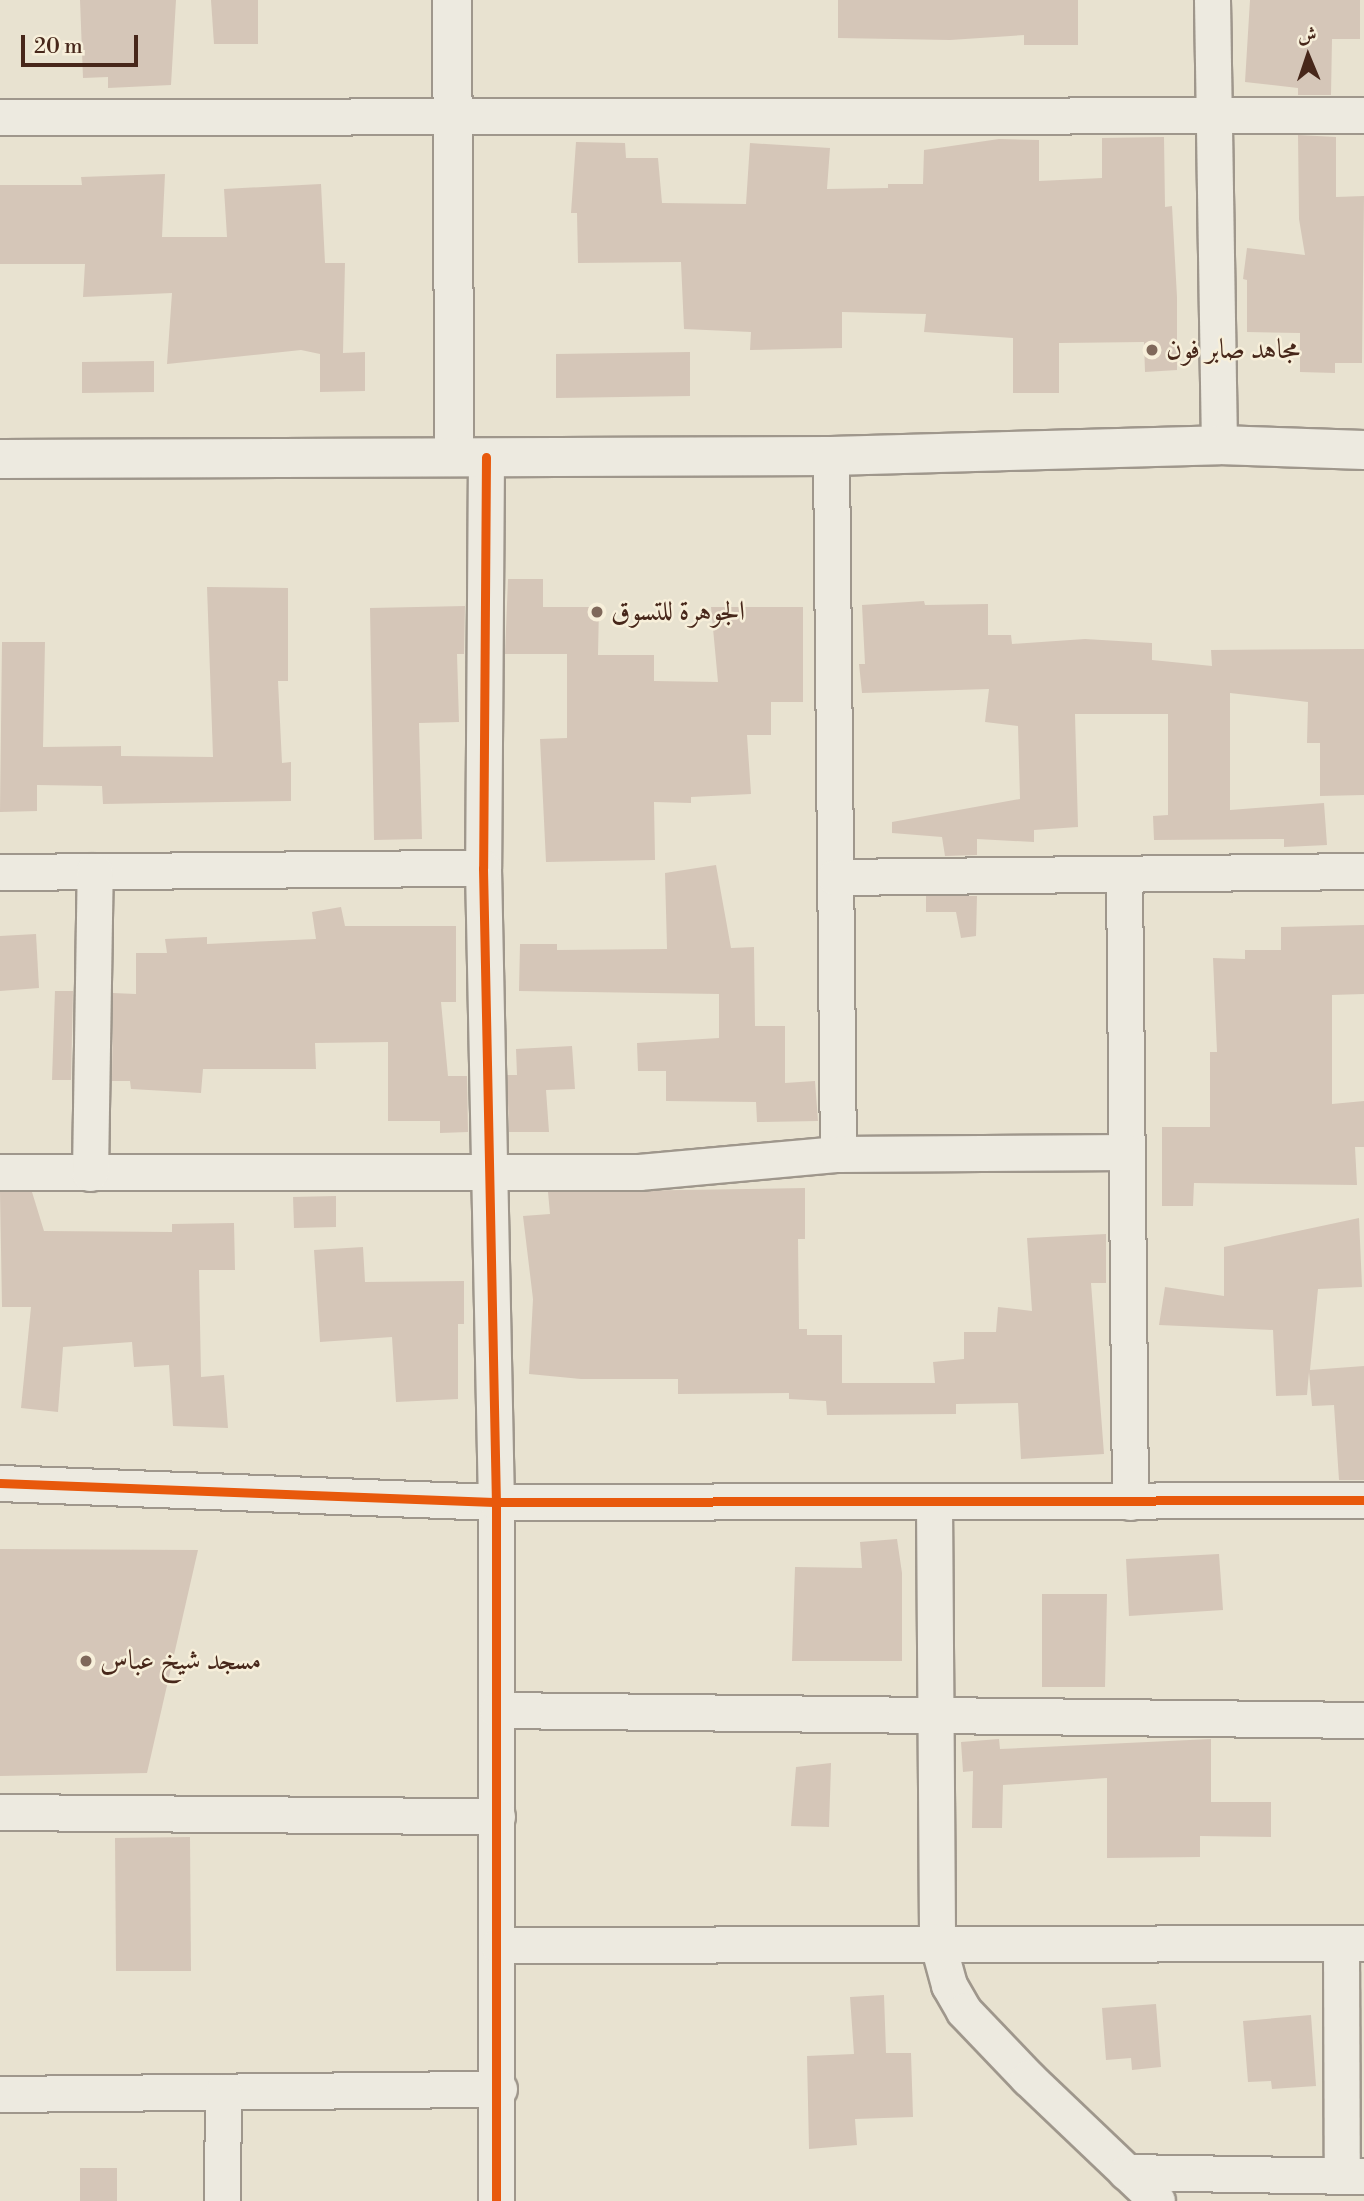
<!DOCTYPE html>
<meta charset="utf-8">
<style>
body{margin:0}
#map{position:relative;width:1364px;height:2201px;overflow:hidden;background:#e8e2d0;font-family:"Libre Bodoni",Amiri,serif}
div>[style]{position:absolute}
[style*='--x']{left:calc(var(--x)*1px);top:calc(var(--y)*1px);width:calc(var(--w)*1px);rotate:calc(var(--a)*1deg)}
.building>*{inset:0;background:#d5c6b8}
.roads{filter:drop-shadow(2px 0 #9f978c) drop-shadow(-2px 0 #9f978c) drop-shadow(0 2px #9f978c) drop-shadow(0 -2px #9f978c)}
.street>*{height:35px;margin:-17.5px;padding:0 17.5px;transform-origin:17.5px;border-radius:17.5px;background:#edeae0}
.secondary>*{height:38px;margin:-19px;padding:0 19px;transform-origin:19px;border-radius:19px;background:#edeae0}
.cycleway>*{height:9px;margin:-4.5px;padding:0 4.5px;transform-origin:4.5px;border-radius:4.5px;background:#e8590c}
.dots>*{width:19px;height:19px;translate:-50% -50%;box-sizing:border-box;border:4px solid #f7efda;border-radius:50%}
span{translate:-50% -50%;white-space:nowrap;text-align:center;line-height:1.15;-webkit-text-stroke:5px #f7efda;paint-order:stroke}
.poi-label{font-size:28px;color:#47271a}
.left{translate:0 -50%;text-align:left}
.north{position:absolute;left:1273px;top:21px;width:70px;height:70px;-webkit-text-stroke:5px #f7efda;paint-order:stroke;rotate:358deg;font-size:19px;font-weight:700;line-height:28px;text-align:center;color:#47271a}
.north::after{content:'';display:block;margin:auto;width:24px;height:32px;background:#47271a;clip-path:polygon(50% 0,100% 100%,50% 72%,0 100%)}
.scale{position:absolute;left:21px;top:35px;width:117px;height:32px;box-sizing:border-box;border:4px solid #47271a;border-top:0;padding-left:9px;font-size:21px;line-height:24px;white-space:nowrap;color:#47271a;-webkit-text-stroke:5px #f7efda;paint-order:stroke}
</style>
<div id="map">
<div class="building">
<i style="clip-path:polygon(80px 0,176px 0,171px 85px,108px 88px,108px 77px,83px 78px)"></i>
<i style="clip-path:polygon(211px 0,258px 0,258px 44px,214px 44px)"></i>
<i style="clip-path:polygon(838px 0,1078px 0,1078px 45px,1024px 45px,1024px 35px,950px 40px,838px 38px)"></i>
<i style="clip-path:polygon(1250px 0,1360px 0,1360px 39px,1332px 39px,1331px 95px,1298px 95px,1298px 88px,1245px 82px)"></i>
<i style="clip-path:polygon(1298px 135px,1336px 137px,1336px 197px,1364px 196px,1362px 363px,1335px 363px,1335px 373px,1300px 372px,1300px 333px,1247px 332px,1247px 280px,1243px 279px,1247px 248px,1305px 255px,1299px 219px)"></i>
<i style="clip-path:polygon(1164px 137px,1165px 207px,1172px 206px,1177px 297px,1177px 370px,1145px 372px,1144px 342px,1059px 343px,1059px 393px,1013px 393px,1013px 338px,924px 332px,926px 314px,842px 312px,842px 348px,750px 350px,751px 332px,684px 329px,681px 262px,578px 263px,577px 213px,571px 213px,576px 142px,625px 143px,626px 158px,658px 158px,662px 203px,746px 204px,750px 143px,830px 148px,827px 189px,888px 188px,888px 184px,923px 184px,924px 150px,999px 139px,1039px 140px,1039px 181px,1102px 178px,1102px 138px)"></i>
<i style="clip-path:polygon(165px 174px,162px 237px,227px 237px,224px 189px,321px 184px,325px 263px,345px 263px,343px 353px,365px 352px,365px 391px,320px 392px,320px 354px,301px 350px,167px 364px,172px 293px,83px 297px,85px 264px,0 264px,0 185px,82px 185px,81px 177px)"></i>
<i style="clip-path:polygon(690px 352px,690px 396px,556px 398px,556px 354px)"></i>
<i style="clip-path:polygon(154px 361px,154px 392px,82px 393px,82px 362px)"></i>
<i style="clip-path:polygon(508px 579px,543px 579px,543px 607px,599px 607px,598px 655px,654px 655px,654px 681px,718px 682px,711px 607px,803px 607px,803px 702px,771px 702px,771px 735px,747px 735px,751px 794px,691px 797px,691px 803px,654px 802px,655px 860px,546px 862px,540px 739px,567px 738px,567px 654px,505px 654px)"></i>
<i style="clip-path:polygon(207px 587px,288px 588px,288px 681px,278px 681px,282px 763px,291px 762px,291px 801px,103px 804px,102px 786px,37px 785px,37px 811px,0 812px,2px 642px,45px 642px,43px 747px,121px 746px,121px 756px,213px 757px)"></i>
<i style="clip-path:polygon(924px 601px,925px 605px,988px 604px,988px 635px,1011px 635px,1012px 644px,1085px 639px,1152px 643px,1152px 660px,1212px 666px,1211px 650px,1364px 649px,1364px 795px,1320px 796px,1320px 743px,1307px 743px,1308px 702px,1230px 693px,1230px 810px,1324px 803px,1327px 845px,1284px 847px,1284px 839px,1154px 840px,1153px 816px,1168px 815px,1168px 714px,1075px 714px,1078px 827px,1034px 830px,1034px 842px,977px 839px,977px 855px,945px 856px,942px 837px,892px 833px,892px 822px,1020px 799px,1018px 726px,985px 722px,989px 689px,862px 693px,859px 664px,865px 664px,862px 605px)"></i>
<i style="clip-path:polygon(465px 606px,464px 654px,457px 654px,459px 722px,419px 723px,422px 839px,374px 840px,370px 608px)"></i>
<i style="clip-path:polygon(716px 865px,731px 948px,754px 947px,755px 1026px,785px 1026px,785px 1083px,815px 1081px,818px 1121px,757px 1122px,756px 1102px,666px 1101px,666px 1071px,638px 1071px,637px 1043px,719px 1038px,719px 994px,519px 991px,520px 944px,557px 944px,557px 950px,667px 949px,665px 873px)"></i>
<i style="clip-path:polygon(926px 896px,977px 896px,976px 936px,961px 938px,956px 912px,926px 912px)"></i>
<i style="clip-path:polygon(341px 907px,345px 926px,456px 926px,456px 1002px,441px 1002px,448px 1076px,467px 1076px,468px 1132px,440px 1133px,440px 1121px,388px 1121px,388px 1042px,315px 1043px,316px 1069px,203px 1069px,201px 1093px,131px 1089px,130px 1081px,112px 1081px,113px 993px,136px 994px,136px 953px,167px 953px,165px 939px,207px 937px,207px 944px,316px 939px,312px 912px)"></i>
<i style="clip-path:polygon(1364px 925px,1364px 994px,1332px 995px,1332px 1104px,1364px 1101px,1364px 1147px,1355px 1147px,1357px 1185px,1194px 1183px,1193px 1206px,1162px 1206px,1162px 1127px,1210px 1127px,1210px 1052px,1217px 1052px,1213px 958px,1245px 959px,1245px 950px,1281px 950px,1281px 927px)"></i>
<i style="clip-path:polygon(36px 934px,39px 988px,0 991px,0 936px)"></i>
<i style="clip-path:polygon(55px 991px,73px 991px,71px 1080px,52px 1080px)"></i>
<i style="clip-path:polygon(572px 1046px,575px 1089px,546px 1090px,549px 1132px,509px 1132px,507px 1075px,517px 1075px,516px 1049px)"></i>
<i style="clip-path:polygon(805px 1188px,805px 1239px,798px 1239px,799px 1329px,807px 1329px,807px 1335px,842px 1335px,842px 1383px,935px 1383px,933px 1362px,964px 1359px,964px 1332px,996px 1332px,998px 1307px,1032px 1311px,1027px 1238px,1106px 1234px,1106px 1283px,1091px 1283px,1104px 1454px,1021px 1459px,1018px 1403px,956px 1404px,956px 1414px,827px 1415px,826px 1401px,789px 1399px,789px 1393px,678px 1394px,678px 1379px,581px 1379px,529px 1374px,533px 1299px,523px 1216px,550px 1214px,548px 1192px)"></i>
<i style="clip-path:polygon(0 1192px,32px 1192px,44px 1231px,172px 1232px,172px 1224px,234px 1223px,235px 1270px,199px 1270px,201px 1377px,224px 1375px,228px 1428px,173px 1426px,169px 1365px,134px 1367px,132px 1342px,63px 1347px,58px 1412px,21px 1408px,31px 1307px,2px 1307px)"></i>
<i style="clip-path:polygon(336px 1196px,336px 1227px,294px 1228px,293px 1197px)"></i>
<i style="clip-path:polygon(1359px 1218px,1362px 1287px,1318px 1289px,1310px 1370px,1364px 1366px,1364px 1480px,1339px 1480px,1334px 1405px,1312px 1406px,1309px 1372px,1307px 1395px,1276px 1396px,1273px 1330px,1159px 1325px,1165px 1287px,1224px 1296px,1224px 1247px)"></i>
<i style="clip-path:polygon(363px 1247px,365px 1282px,464px 1281px,464px 1324px,458px 1324px,458px 1399px,396px 1402px,392px 1337px,320px 1342px,314px 1250px)"></i>
<i style="clip-path:polygon(897px 1539px,902px 1573px,902px 1661px,792px 1661px,795px 1567px,862px 1568px,860px 1542px)"></i>
<i style="clip-path:polygon(0 1549px,198px 1550px,147px 1773px,0 1776px)"></i>
<i style="clip-path:polygon(1219px 1554px,1223px 1610px,1129px 1616px,1126px 1559px)"></i>
<i style="clip-path:polygon(1042px 1594px,1107px 1594px,1105px 1687px,1042px 1687px)"></i>
<i style="clip-path:polygon(999px 1739px,1000px 1749px,1211px 1739px,1211px 1802px,1271px 1802px,1271px 1837px,1200px 1836px,1200px 1857px,1107px 1858px,1107px 1778px,1003px 1785px,1002px 1828px,972px 1828px,973px 1771px,963px 1772px,961px 1742px)"></i>
<i style="clip-path:polygon(831px 1763px,829px 1827px,791px 1826px,796px 1767px)"></i>
<i style="clip-path:polygon(190px 1837px,191px 1971px,116px 1971px,115px 1838px)"></i>
<i style="clip-path:polygon(884px 1995px,886px 2053px,911px 2053px,913px 2117px,855px 2119px,857px 2145px,809px 2149px,807px 2056px,854px 2054px,850px 1997px)"></i>
<i style="clip-path:polygon(1156px 2004px,1161px 2067px,1132px 2070px,1131px 2058px,1106px 2060px,1102px 2008px)"></i>
<i style="clip-path:polygon(1311px 2015px,1316px 2086px,1272px 2089px,1271px 2081px,1248px 2082px,1243px 2021px)"></i>
<i style="clip-path:polygon(80px 2168px,117px 2168px,117px 2201px,80px 2201px)"></i>
</div>
<div class="roads">
<div class="street">
<i style="--x:1212;--y:0;--w:445;--a:89.1"></i>
<i style="--x:0;--y:117;--w:1364;--a:-0.08"></i>
<i style="--x:831;--y:456;--w:698;--a:89.43"></i>
<i style="--x:486;--y:457;--w:411;--a:90.4"></i>
<i style="--x:483;--y:868;--w:634;--a:88.83"></i>
<i style="--x:496;--y:1502;--w:699;--a:90"></i>
<i style="--x:0;--y:872;--w:483;--a:-0.5"></i>
<i style="--x:1124;--y:874;--w:628;--a:89.45"></i>
<i style="--x:835;--y:877;--w:529;--a:-0.65"></i>
<i style="--x:0;--y:1172;--w:639;--a:0"></i>
<i style="--x:639;--y:1172;--w:200;--a:-5.2"></i>
<i style="--x:838;--y:1154;--w:288;--a:-0.4"></i>
<i style="--x:90;--y:1173;--w:302;--a:-89.1"></i>
<i style="--x:0;--y:1483;--w:496;--a:2.2"></i>
<i style="--x:496;--y:1502;--w:868;--a:-0.13"></i>
<i style="--x:934;--y:1502;--w:439;--a:89.6"></i>
<i style="--x:937;--y:1941;--w:46;--a:74.7"></i>
<i style="--x:949;--y:1985;--w:30;--a:60"></i>
<i style="--x:964;--y:2011;--w:93;--a:46.3"></i>
<i style="--x:1028;--y:2078;--w:178;--a:43.6"></i>
<i style="--x:497;--y:1710;--w:867;--a:0.66"></i>
<i style="--x:0;--y:1812;--w:497;--a:0.5"></i>
<i style="--x:1341;--y:1943;--w:233;--a:89.8"></i>
<i style="--x:498;--y:1945;--w:866;--a:-0.13"></i>
<i style="--x:0;--y:2094;--w:499;--a:-0.6"></i>
<i style="--x:1126;--y:2172;--w:238;--a:1"></i>
<i style="--x:222;--y:2201;--w:109;--a:-89.5"></i>
</div>
<div class="secondary">
<i style="--x:452;--y:0;--w:457;--a:89.7"></i>
<i style="--x:0;--y:459;--w:831;--a:-0.21"></i>
<i style="--x:831;--y:456;--w:388;--a:-1.6"></i>
<i style="--x:1219;--y:445;--w:145;--a:2"></i>
</div>
</div>
<div class="cycleway">
<i style="--x:486;--y:457;--w:411;--a:90.4"></i>
<i style="--x:483;--y:868;--w:634;--a:88.83"></i>
<i style="--x:496;--y:1502;--w:699;--a:90"></i>
<i style="--x:0;--y:1483;--w:496;--a:2.2"></i>
<i style="--x:496;--y:1502;--w:868;--a:-0.13"></i>
</div>
<div class="dots">
<i style="left:1152px;top:350px;background:#7f685a"></i>
<i style="left:597px;top:612px;background:#7f685a"></i>
<i style="left:86px;top:1661px;background:#7f685a"></i>
</div>
<div class="poi-label">
<span class="left" style="left:1166px;top:350px">مجاهد صابر فون</span>
<span class="left" style="left:611px;top:612px">الجوهرة للتسوق</span>
<span class="left" style="left:100px;top:1661px">مسجد شيخ عباس</span>
</div>
<div class="north">ش</div>
<div class="scale">20 m</div>
</div>
